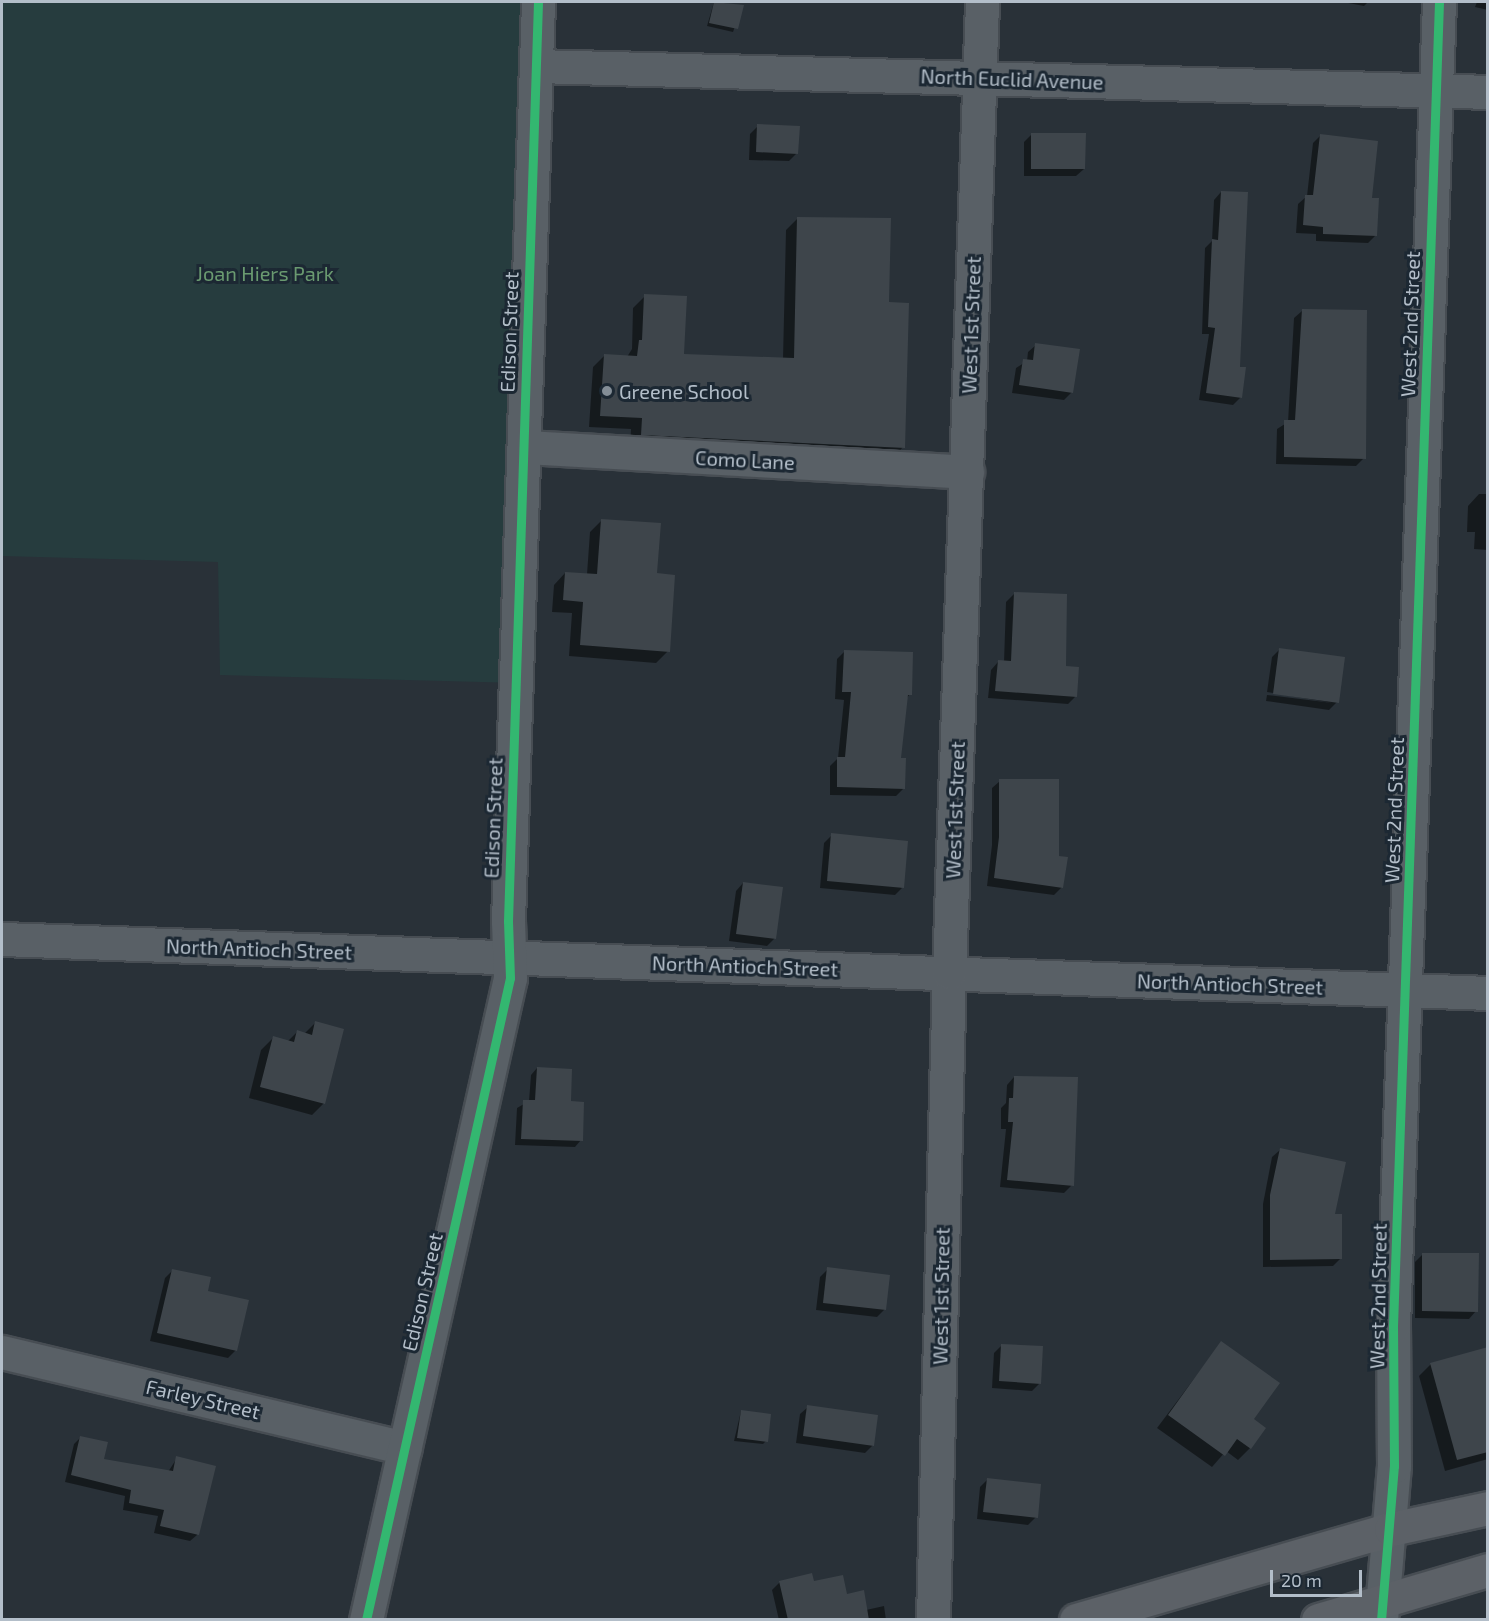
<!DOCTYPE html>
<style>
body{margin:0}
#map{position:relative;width:1489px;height:1621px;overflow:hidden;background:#293138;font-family:"Exo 2",sans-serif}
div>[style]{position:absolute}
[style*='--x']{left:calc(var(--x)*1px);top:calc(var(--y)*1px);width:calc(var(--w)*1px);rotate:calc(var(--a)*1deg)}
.green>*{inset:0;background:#263c3e}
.shadow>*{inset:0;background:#0007}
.building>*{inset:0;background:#3e454b}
.roads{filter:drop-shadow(2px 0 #474d53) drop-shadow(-2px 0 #474d53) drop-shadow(0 2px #474d53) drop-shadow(0 -2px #474d53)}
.minor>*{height:33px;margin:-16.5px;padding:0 16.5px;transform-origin:16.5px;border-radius:16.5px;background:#596066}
.major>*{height:33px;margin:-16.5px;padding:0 16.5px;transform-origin:16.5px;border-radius:16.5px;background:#5c6167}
.cycleway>*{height:9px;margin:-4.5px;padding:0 4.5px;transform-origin:4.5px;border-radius:4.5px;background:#33b770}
.dots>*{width:16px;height:16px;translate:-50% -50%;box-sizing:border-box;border:3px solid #1c2833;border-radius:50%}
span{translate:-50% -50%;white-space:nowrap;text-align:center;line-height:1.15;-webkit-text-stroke:6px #1c2833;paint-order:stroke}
.street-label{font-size:20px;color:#b3bec9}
.park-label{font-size:20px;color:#6a9a70}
.poi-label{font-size:20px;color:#b3bec9}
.left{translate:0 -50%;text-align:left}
.frame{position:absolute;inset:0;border:3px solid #b3bec9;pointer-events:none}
.scale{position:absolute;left:1270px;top:1570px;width:92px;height:27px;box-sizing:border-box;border:3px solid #b3bec9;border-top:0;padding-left:8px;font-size:18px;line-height:21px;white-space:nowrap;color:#b3bec9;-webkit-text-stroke:4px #1c2833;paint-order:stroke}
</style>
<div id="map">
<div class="green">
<i style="clip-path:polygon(2px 2px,538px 2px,516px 683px,220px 675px,218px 562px,2px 556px)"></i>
</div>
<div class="shadow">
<i style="clip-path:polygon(714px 2px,742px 6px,733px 32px,707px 26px)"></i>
<i style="clip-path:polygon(1343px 2px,1368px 2px,1364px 6px)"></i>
<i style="clip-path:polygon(1477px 2px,1488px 2px,1488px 10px,1475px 7px)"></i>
<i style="clip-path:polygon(758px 126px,797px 153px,789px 161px,749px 160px,750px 134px)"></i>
<i style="clip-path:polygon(1032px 134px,1084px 169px,1076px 176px,1024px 176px,1024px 142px)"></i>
<i style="clip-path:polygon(1321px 135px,1370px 199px,1375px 236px,1368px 243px,1316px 241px,1316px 234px,1296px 233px,1298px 204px,1307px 196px,1313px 143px)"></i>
<i style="clip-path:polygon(1221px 192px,1239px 368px,1241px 397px,1233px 405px,1199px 400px,1209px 334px,1202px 334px,1205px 248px,1212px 241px,1214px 200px)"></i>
<i style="clip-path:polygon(798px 218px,887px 303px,903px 447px,892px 459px,630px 446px,631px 429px,589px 427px,593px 367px,605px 355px,627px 357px,632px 349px,633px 308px,645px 296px,683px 356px,783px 359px,786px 230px)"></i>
<i style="clip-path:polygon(1302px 311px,1364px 458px,1356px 466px,1276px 464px,1277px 429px,1288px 422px,1294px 318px)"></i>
<i style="clip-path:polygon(1036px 345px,1072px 392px,1064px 400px,1012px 393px,1016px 368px,1027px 361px,1028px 352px)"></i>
<i style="clip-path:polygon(1479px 494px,1488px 494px,1488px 550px,1474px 549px,1475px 532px,1467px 532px,1468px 506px)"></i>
<i style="clip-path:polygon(602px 520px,656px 575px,668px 651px,656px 663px,569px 656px,572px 613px,552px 612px,554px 585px,565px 573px,587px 574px,590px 532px)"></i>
<i style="clip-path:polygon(1014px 594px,1064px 667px,1075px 697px,1068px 704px,988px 698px,991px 670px,998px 662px,1004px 662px,1006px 602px)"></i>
<i style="clip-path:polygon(1279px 650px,1337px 702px,1329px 710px,1266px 701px,1267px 695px,1333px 703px,1267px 692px,1272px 657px)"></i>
<i style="clip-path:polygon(845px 651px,910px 694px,906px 699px,900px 760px,903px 789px,896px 796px,830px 795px,830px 766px,838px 758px,844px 700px,835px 699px,837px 659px)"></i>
<i style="clip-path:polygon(1000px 781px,1057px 857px,1062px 887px,1054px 895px,987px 886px,992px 845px,992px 788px)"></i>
<i style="clip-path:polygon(832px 835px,902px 888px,895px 895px,820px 888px,824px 843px)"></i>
<i style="clip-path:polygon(743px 883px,775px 938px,767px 946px,729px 941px,736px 891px)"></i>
<i style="clip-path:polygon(315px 1023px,324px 1103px,312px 1115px,249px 1098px,261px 1050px,273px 1038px,287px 1042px,297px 1032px,304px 1034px)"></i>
<i style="clip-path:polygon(537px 1068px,569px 1103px,581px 1140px,575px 1147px,515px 1145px,517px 1108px,529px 1101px,531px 1075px)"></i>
<i style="clip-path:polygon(1014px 1077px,1072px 1185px,1064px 1193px,1000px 1187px,1006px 1129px,1001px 1129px,1001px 1108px,1006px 1103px,1007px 1085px)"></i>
<i style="clip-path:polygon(1280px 1150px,1340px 1259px,1333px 1266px,1263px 1267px,1263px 1204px,1272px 1157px)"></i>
<i style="clip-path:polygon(1423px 1254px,1476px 1311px,1469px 1319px,1415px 1318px,1415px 1262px)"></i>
<i style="clip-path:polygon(828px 1269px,885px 1309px,877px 1317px,816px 1310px,820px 1277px)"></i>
<i style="clip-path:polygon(173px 1270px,206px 1292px,236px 1350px,228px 1358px,150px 1341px,165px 1278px)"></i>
<i style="clip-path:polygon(1221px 1343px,1252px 1420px,1250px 1448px,1238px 1460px,1226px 1451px,1212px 1467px,1157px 1428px)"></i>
<i style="clip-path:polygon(1001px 1346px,1040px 1383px,1032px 1391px,992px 1388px,994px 1353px)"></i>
<i style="clip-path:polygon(1488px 1348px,1488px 1459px,1445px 1471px,1419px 1376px,1431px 1364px)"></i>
<i style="clip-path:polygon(808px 1407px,873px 1445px,865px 1453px,796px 1443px,800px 1414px)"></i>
<i style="clip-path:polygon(741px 1411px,766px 1441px,763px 1444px,734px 1441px)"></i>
<i style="clip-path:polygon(81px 1437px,102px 1460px,168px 1472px,177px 1458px,197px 1535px,190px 1541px,154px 1533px,158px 1516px,123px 1510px,125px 1496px,65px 1482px,74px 1444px)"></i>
<i style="clip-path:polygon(988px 1479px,1036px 1517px,1028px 1525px,977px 1519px,980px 1487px)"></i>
<i style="clip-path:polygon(780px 1582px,813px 1582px,845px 1595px,866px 1610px,884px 1606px,886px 1620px,779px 1620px,772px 1590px)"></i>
</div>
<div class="building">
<i style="clip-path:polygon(714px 2px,744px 5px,738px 29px,709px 23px)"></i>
<i style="clip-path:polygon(757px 124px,800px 126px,798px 154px,756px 152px)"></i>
<i style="clip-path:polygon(1031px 133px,1086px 133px,1085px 169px,1031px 169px)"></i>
<i style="clip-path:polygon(1320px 134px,1378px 141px,1372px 198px,1379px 198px,1377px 236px,1323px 234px,1323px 227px,1303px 225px,1305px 195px,1313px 195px)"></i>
<i style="clip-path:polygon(1221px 191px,1248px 192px,1240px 367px,1246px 367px,1242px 398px,1206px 393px,1215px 328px,1208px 327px,1212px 239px,1218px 240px)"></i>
<i style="clip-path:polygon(797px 217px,891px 218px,889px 302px,909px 303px,905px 448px,641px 435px,642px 418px,600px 416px,604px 354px,637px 356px,639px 340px,642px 340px,644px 294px,687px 296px,684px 354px,794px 358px)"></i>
<i style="clip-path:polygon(1302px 309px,1367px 310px,1366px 459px,1284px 457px,1284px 420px,1295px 420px)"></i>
<i style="clip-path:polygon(1035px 343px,1080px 349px,1073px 393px,1019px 385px,1023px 359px,1033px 360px)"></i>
<i style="clip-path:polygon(601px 519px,661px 523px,657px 573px,675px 575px,670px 652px,580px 645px,583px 602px,563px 600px,565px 572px,597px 574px)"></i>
<i style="clip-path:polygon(1014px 592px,1067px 594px,1066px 666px,1079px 667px,1077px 697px,995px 691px,998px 660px,1011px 661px)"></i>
<i style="clip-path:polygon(1279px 648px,1345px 657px,1339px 703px,1273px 694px)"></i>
<i style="clip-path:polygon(844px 650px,913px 652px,912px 695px,908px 695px,901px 758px,906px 758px,905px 789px,837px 787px,837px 757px,845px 757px,851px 692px,842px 692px)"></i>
<i style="clip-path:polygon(999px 779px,1059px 779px,1059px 856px,1068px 857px,1063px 888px,994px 878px,999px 837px)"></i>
<i style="clip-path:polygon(831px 833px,908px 841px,904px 888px,827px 881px)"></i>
<i style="clip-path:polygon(743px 882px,783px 887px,776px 939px,736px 934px)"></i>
<i style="clip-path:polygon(315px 1021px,344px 1029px,325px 1104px,260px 1087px,273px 1036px,294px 1042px,297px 1030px,312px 1035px)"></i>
<i style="clip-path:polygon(537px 1067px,572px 1069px,571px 1101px,584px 1102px,583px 1141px,521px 1139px,523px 1100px,535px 1100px)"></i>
<i style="clip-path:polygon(1014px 1076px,1078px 1077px,1074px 1186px,1007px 1180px,1013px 1122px,1008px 1122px,1009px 1098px,1013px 1098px)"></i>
<i style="clip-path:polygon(1280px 1148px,1346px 1162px,1335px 1214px,1342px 1214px,1342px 1259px,1270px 1260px,1270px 1195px)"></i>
<i style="clip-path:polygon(1422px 1253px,1479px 1253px,1478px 1312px,1422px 1311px)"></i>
<i style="clip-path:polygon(827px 1267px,890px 1275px,886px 1310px,823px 1303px)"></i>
<i style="clip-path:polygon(172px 1269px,211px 1277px,208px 1291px,249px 1300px,237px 1351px,157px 1333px)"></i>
<i style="clip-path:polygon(1221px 1341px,1280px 1383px,1254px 1419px,1266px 1428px,1251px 1449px,1237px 1439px,1225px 1456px,1168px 1415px)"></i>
<i style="clip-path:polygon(1001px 1344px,1043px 1346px,1041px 1384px,999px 1381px)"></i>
<i style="clip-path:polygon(1488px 1347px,1488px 1452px,1457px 1460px,1430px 1363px)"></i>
<i style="clip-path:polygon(807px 1405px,878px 1415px,874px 1446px,803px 1436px)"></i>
<i style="clip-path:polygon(741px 1410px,771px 1414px,768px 1442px,737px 1438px)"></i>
<i style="clip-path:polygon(80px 1436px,108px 1442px,104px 1459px,173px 1471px,176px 1456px,216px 1466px,199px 1535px,160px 1526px,164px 1510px,129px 1503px,131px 1490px,71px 1475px)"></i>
<i style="clip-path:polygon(987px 1478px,1041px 1484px,1038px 1518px,983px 1512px)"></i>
<i style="clip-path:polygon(812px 1573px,814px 1581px,843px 1575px,847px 1594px,864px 1590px,869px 1620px,788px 1620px,779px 1581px)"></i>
</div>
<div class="roads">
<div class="minor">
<i style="--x:536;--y:66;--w:952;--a:1.56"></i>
<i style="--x:524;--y:447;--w:444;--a:3.2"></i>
<i style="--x:2;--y:939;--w:1487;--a:2.08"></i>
<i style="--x:2;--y:1352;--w:414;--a:13.4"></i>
<i style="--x:366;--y:1620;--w:658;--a:-77.36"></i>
<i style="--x:510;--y:978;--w:57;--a:-92"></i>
<i style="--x:508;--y:921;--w:919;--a:-88.13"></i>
<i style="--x:933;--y:1620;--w:648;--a:-88.59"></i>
<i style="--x:949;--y:972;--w:971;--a:-88.05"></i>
<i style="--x:1381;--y:1620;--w:155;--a:-85.2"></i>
<i style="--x:1394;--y:1466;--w:140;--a:-90.4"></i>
<i style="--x:1393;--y:1326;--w:1325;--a:-88.01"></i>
</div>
<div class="major">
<i style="--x:1076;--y:1620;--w:328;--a:-16.1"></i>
<i style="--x:1391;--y:1529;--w:99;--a:-12.2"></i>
<i style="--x:1318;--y:1620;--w:177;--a:-16.4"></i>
</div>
</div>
<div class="cycleway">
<i style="--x:366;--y:1620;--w:658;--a:-77.36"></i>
<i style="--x:510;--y:978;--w:57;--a:-92"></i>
<i style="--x:508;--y:921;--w:919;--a:-88.13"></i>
<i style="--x:1381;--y:1620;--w:155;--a:-85.2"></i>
<i style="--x:1394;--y:1466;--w:140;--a:-90.4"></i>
<i style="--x:1393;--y:1326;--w:1325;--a:-88.01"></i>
</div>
<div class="dots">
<i style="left:607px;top:391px;background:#838d96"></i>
</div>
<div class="street-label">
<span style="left:1012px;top:79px;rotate:2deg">North Euclid Avenue</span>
<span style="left:1410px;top:324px;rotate:-88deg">West 2nd Street</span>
<span style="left:971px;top:325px;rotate:-88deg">West 1st Street</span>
<span style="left:509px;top:332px;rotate:-88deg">Edison Street</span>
<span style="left:745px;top:460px;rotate:3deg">Como Lane</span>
<span style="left:955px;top:810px;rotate:-88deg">West 1st Street</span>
<span style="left:1394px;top:810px;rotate:-88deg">West 2nd Street</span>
<span style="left:493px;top:818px;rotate:-88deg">Edison Street</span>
<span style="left:259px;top:949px;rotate:2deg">North Antioch Street</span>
<span style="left:745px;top:966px;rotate:2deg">North Antioch Street</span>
<span style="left:1230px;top:984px;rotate:2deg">North Antioch Street</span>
<span style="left:422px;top:1292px;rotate:-77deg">Edison Street</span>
<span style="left:941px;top:1296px;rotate:-89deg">West 1st Street</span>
<span style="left:1378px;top:1296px;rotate:-89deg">West 2nd Street</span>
<span style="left:203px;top:1399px;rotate:13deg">Farley Street</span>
</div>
<div class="park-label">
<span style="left:265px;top:273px">Joan Hiers Park</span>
</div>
<div class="poi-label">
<span class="left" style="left:619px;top:391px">Greene School</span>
</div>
<div class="frame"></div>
<div class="scale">20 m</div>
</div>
